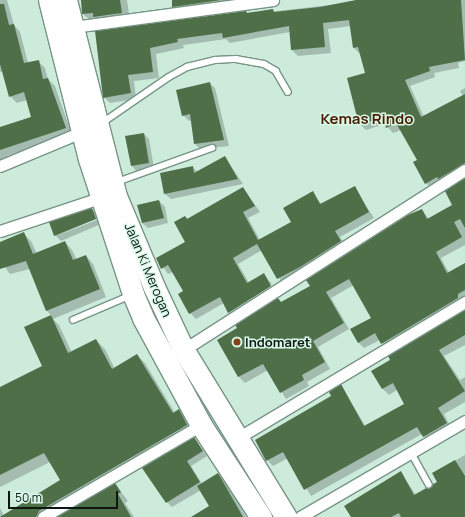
<!DOCTYPE html>
<style>
body{margin:0}
#map{position:relative;width:465px;height:517px;overflow:hidden;background:#ccebdb;font-family:Manrope,sans-serif}
div>[style]{position:absolute}
[style*='--x']{left:calc(var(--x)*1px);top:calc(var(--y)*1px);width:calc(var(--w)*1px);rotate:calc(var(--a)*1deg)}
.shadow>*{inset:0;background:#0003}
.building>*{inset:0;background:#4e6f48}
.roads{filter:drop-shadow(1px 0 #779485) drop-shadow(-1px 0 #779485) drop-shadow(0 1px #779485) drop-shadow(0 -1px #779485)}
.lane>*{height:5.5px;margin:-2.75px;padding:0 2.75px;transform-origin:2.75px;border-radius:2.75px;background:#fff}
.street>*{height:11px;margin:-5.5px;padding:0 5.5px;transform-origin:5.5px;border-radius:5.5px;background:#fff}
.highway>*{height:21px;margin:-10.5px;padding:0 10.5px;transform-origin:10.5px;border-radius:10.5px;background:#fff}
.dots>*{width:11px;height:11px;translate:-50% -50%;box-sizing:border-box;border:2px solid #d9f8e8;border-radius:50%}
span{translate:-50% -50%;white-space:nowrap;text-align:center;line-height:1.15;-webkit-text-stroke:3px #d9f8e8;paint-order:stroke}
.street-label{font-size:13px;color:#0c1711}
.poi-label{font-size:13px;color:#0c1711;font-weight:700}
.left{translate:0 -50%;text-align:left}
.quarter-label{font-size:15px;color:#4a1d00;font-weight:700}
.scale{position:absolute;left:8px;top:491px;width:110px;height:18px;box-sizing:border-box;border:2px solid #0c1711;border-top:0;padding-left:5px;font-size:12px;line-height:14px;white-space:nowrap;color:#0c1711;-webkit-text-stroke:3px #d9f8e8;paint-order:stroke}
</style>
<div id="map">
<div class="shadow">
<i style="clip-path:polygon(0 0,7px 0,14px 25px,20px 32px,28px 63px,38px 61px,45px 68px,48px 79px,55px 86px,72px 135px,7px 156px,9px 161px,0 165px,0 134px,32px 117px,27px 100px,17px 103px,10px 96px,4px 71px,0 72px)"></i>
<i style="clip-path:polygon(82px 0,127px 0,130px 21px,92px 22px,83px 14px)"></i>
<i style="clip-path:polygon(173px 0,234px 0,179px 12px,173px 6px)"></i>
<i style="clip-path:polygon(373px 0,465px 0,465px 61px,458px 63px,459px 68px,434px 73px,435px 77px,410px 86px,424px 117px,463px 96px,460px 91px,465px 88px,465px 171px,432px 189px,426px 183px,418px 160px,401px 130px,393px 133px,385px 124px,366px 130px,360px 124px,366px 74px,360px 54px,354px 48px,351px 26px,328px 29px,331px 53px,298px 56px,292px 50px,290px 32px,230px 43px,226px 39px,183px 45px,184px 48px,156px 54px,159px 78px,134px 81px,136px 99px,110px 103px,104px 97px,96px 32px)"></i>
<i style="clip-path:polygon(209px 83px,215px 88px,229px 146px,200px 149px,195px 144px,192px 120px,189px 121px,183px 115px)"></i>
<i style="clip-path:polygon(144px 134px,149px 139px,154px 168px,137px 172px,132px 166px,126px 137px)"></i>
<i style="clip-path:polygon(225px 157px,243px 184px,171px 199px,165px 194px,192px 167px,198px 172px)"></i>
<i style="clip-path:polygon(465px 179px,465px 245px,441px 258px,449px 273px,465px 264px,465px 303px,388px 350px,380px 340px,364px 348px,358px 342px,373px 318px,354px 285px,331px 298px,349px 329px,318px 347px,330px 369px,307px 382px,309px 386px,286px 399px,268px 370px,245px 383px,239px 377px,218px 340px,311px 286px,422px 210px,429px 219px,454px 206px)"></i>
<i style="clip-path:polygon(354px 187px,374px 218px,340px 237px,346px 247px,283px 284px,262px 250px,238px 264px,249px 283px,264px 275px,272px 284px,229px 313px,224px 303px,196px 319px,190px 313px,184px 292px,173px 272px,168px 274px,157px 259px,186px 242px,185px 217px,188px 219px,243px 188px,260px 212px,248px 218px,260px 240px,292px 223px,313px 193px,322px 205px)"></i>
<i style="clip-path:polygon(159px 201px,165px 207px,168px 223px,148px 228px,142px 223px)"></i>
<i style="clip-path:polygon(92px 209px,98px 217px,56px 236px,99px 219px,101px 224px,61px 241px,55px 235px,50px 223px)"></i>
<i style="clip-path:polygon(24px 234px,31px 241px,37px 254px,65px 242px,72px 250px,77px 260px,86px 256px,93px 264px,106px 297px,53px 319px,59px 325px,72px 353px,96px 340px,105px 349px,115px 369px,137px 355px,145px 363px,175px 413px,179px 411px,187px 419px,195px 433px,51px 517px,0 517px,0 508px,4px 516px,61px 480px,50px 462px,0 487px,0 388px,43px 367px,25px 328px,52px 316px,47px 311px,30px 269px,10px 274px,0 260px,0 243px)"></i>
<i style="clip-path:polygon(273px 286px,276px 292px,235px 318px,230px 313px)"></i>
<i style="clip-path:polygon(465px 311px,465px 345px,444px 356px,460px 380px,465px 377px,465px 402px,444px 414px,452px 430px,430px 443px,422px 434px,311px 496px,288px 458px,273px 466px,267px 460px,341px 386px,366px 427px,406px 404px,397px 390px,389px 395px,383px 389px,373px 371px)"></i>
<i style="clip-path:polygon(194px 438px,207px 456px,191px 466px,202px 484px,218px 474px,226px 482px,246px 517px,193px 517px,211px 506px,201px 490px,172px 507px,167px 502px)"></i>
<i style="clip-path:polygon(465px 455px,465px 517px,352px 517px,400px 472px,416px 495px,438px 482px,433px 473px)"></i>
<i style="clip-path:polygon(115px 484px,128px 501px,125px 503px,134px 517px,59px 517px)"></i>
</div>
<div class="building">
<i style="clip-path:polygon(81px 0,120px 0,122px 13px,93px 17px,93px 13px,82px 14px)"></i>
<i style="clip-path:polygon(172px 0,221px 0,172px 7px)"></i>
<i style="clip-path:polygon(356px 0,461px 0,465px 60px,429px 67px,430px 71px,405px 80px,421px 117px,465px 94px,465px 163px,438px 179px,437px 177px,425px 184px,413px 162px,417px 160px,396px 123px,386px 128px,382px 117px,359px 125px,347px 78px,365px 73px,358px 47px,353px 48px,349px 20px,323px 23px,325px 47px,291px 50px,289px 26px,223px 38px,222px 33px,177px 39px,178px 42px,150px 48px,153px 72px,128px 75px,131px 93px,103px 98px,95px 31px,246px 11px,247px 13px,273px 9px,274px 12px,320px 7px)"></i>
<i style="clip-path:polygon(0 4px,4px 4px,9px 25px,14px 24px,24px 63px,39px 60px,43px 79px,48px 78px,66px 128px,0 150px,0 127px,31px 117px,24px 92px,9px 97px,0 64px)"></i>
<i style="clip-path:polygon(210px 82px,224px 140px,194px 144px,190px 114px,182px 116px,176px 90px)"></i>
<i style="clip-path:polygon(144px 133px,149px 163px,131px 166px,125px 136px)"></i>
<i style="clip-path:polygon(225px 156px,238px 179px,164px 194px,160px 173px,193px 166px,194px 173px)"></i>
<i style="clip-path:polygon(465px 178px,465px 228px,460px 219px,454px 222px,462px 237px,436px 252px,447px 273px,465px 263px,465px 290px,458px 294px,458px 298px,381px 344px,375px 333px,358px 343px,350px 329px,371px 318px,349px 279px,326px 292px,344px 323px,313px 341px,325px 362px,302px 375px,304px 380px,280px 393px,263px 364px,238px 377px,217px 340px,237px 328px,235px 325px,278px 298px,281px 302px,310px 286px,306px 280px,408px 215px,422px 209px,427px 219px,452px 205px,445px 191px)"></i>
<i style="clip-path:polygon(355px 186px,369px 212px,335px 231px,341px 241px,300px 267px,277px 279px,257px 244px,233px 258px,247px 283px,264px 273px,271px 286px,228px 313px,220px 297px,189px 314px,178px 294px,183px 291px,168px 265px,161px 269px,156px 258px,185px 242px,174px 222px,185px 216px,187px 219px,243px 187px,255px 206px,243px 212px,258px 240px,291px 222px,283px 208px,313px 191px,320px 204px)"></i>
<i style="clip-path:polygon(159px 200px,164px 218px,142px 223px,137px 205px)"></i>
<i style="clip-path:polygon(92px 208px,96px 219px,54px 236px,49px 222px)"></i>
<i style="clip-path:polygon(24px 232px,33px 254px,65px 241px,73px 260px,86px 255px,100px 289px,46px 311px,26px 261px,0 269px,0 242px)"></i>
<i style="clip-path:polygon(465px 310px,465px 335px,439px 350px,465px 391px,438px 408px,447px 423px,423px 437px,417px 427px,304px 490px,283px 452px,266px 461px,255px 440px,331px 396px,329px 392px,341px 384px,364px 426px,404px 404px,393px 383px,382px 389px,371px 371px,390px 360px,388px 356px)"></i>
<i style="clip-path:polygon(51px 315px,68px 353px,96px 339px,112px 369px,137px 354px,173px 413px,179px 409px,187px 425px,39px 511px,36px 517px,0 517px,60px 480px,44px 453px,0 475px,0 387px,42px 366px,24px 327px)"></i>
<i style="clip-path:polygon(194px 437px,203px 451px,187px 461px,200px 482px,166px 503px,142px 468px)"></i>
<i style="clip-path:polygon(455px 460px,465px 476px,465px 517px,401px 517px,399px 513px,391px 517px,351px 517px,344px 506px,401px 471px,414px 495px,437px 482px,432px 473px)"></i>
<i style="clip-path:polygon(218px 473px,243px 517px,191px 517px,209px 506px,197px 486px)"></i>
<i style="clip-path:polygon(115px 483px,121px 492px,118px 494px,131px 517px,57px 517px)"></i>
</div>
<div class="roads">
<div class="lane">
<i style="--x:102;--y:123;--w:81;--a:-34.5"></i>
<i style="--x:169;--y:77;--w:21;--a:-29"></i>
<i style="--x:187;--y:67;--w:29;--a:-14"></i>
<i style="--x:215;--y:60;--w:21;--a:-3"></i>
<i style="--x:236;--y:59;--w:28;--a:10"></i>
<i style="--x:264;--y:64;--w:14;--a:30"></i>
<i style="--x:276;--y:71;--w:24;--a:60"></i>
<i style="--x:117;--y:182;--w:101;--a:-19.7"></i>
<i style="--x:73;--y:320;--w:61;--a:-23.2"></i>
<i style="--x:411;--y:452;--w:37;--a:61"></i>
</div>
<div class="street">
<i style="--x:73;--y:27;--w:202;--a:-7.7"></i>
<i style="--x:0;--y:166;--w:93;--a:-22.7"></i>
<i style="--x:0;--y:231;--w:108;--a:-18.4"></i>
<i style="--x:180;--y:352;--w:338;--a:-32.6"></i>
<i style="--x:236;--y:439;--w:267;--a:-30.9"></i>
<i style="--x:43;--y:517;--w:183;--a:-30.2"></i>
<i style="--x:300;--y:517;--w:191;--a:-30.2"></i>
</div>
<div class="highway">
<i style="--x:49;--y:0;--w:164;--a:75.9"></i>
<i style="--x:89;--y:159;--w:142;--a:71.9"></i>
<i style="--x:133;--y:294;--w:26;--a:67"></i>
<i style="--x:143;--y:318;--w:122;--a:61.5"></i>
<i style="--x:201;--y:425;--w:110;--a:56.9"></i>
<i style="--x:66;--y:0;--w:202;--a:75.7"></i>
<i style="--x:116;--y:196;--w:99;--a:67.3"></i>
<i style="--x:154;--y:287;--w:68;--a:64.9"></i>
<i style="--x:183;--y:349;--w:197;--a:58.5"></i>
</div>
</div>
<div class="dots">
<i style="left:237px;top:342px;background:#844113"></i>
</div>
<div class="street-label">
<span style="left:148px;top:270px;rotate:67deg">Jalan Ki Merogan</span>
</div>
<div class="poi-label">
<span class="left" style="left:245px;top:342px">Indomaret</span>
</div>
<div class="quarter-label">
<span style="left:367px;top:119px">Kemas Rindo</span>
</div>
<div class="scale">50 m</div>
</div>
